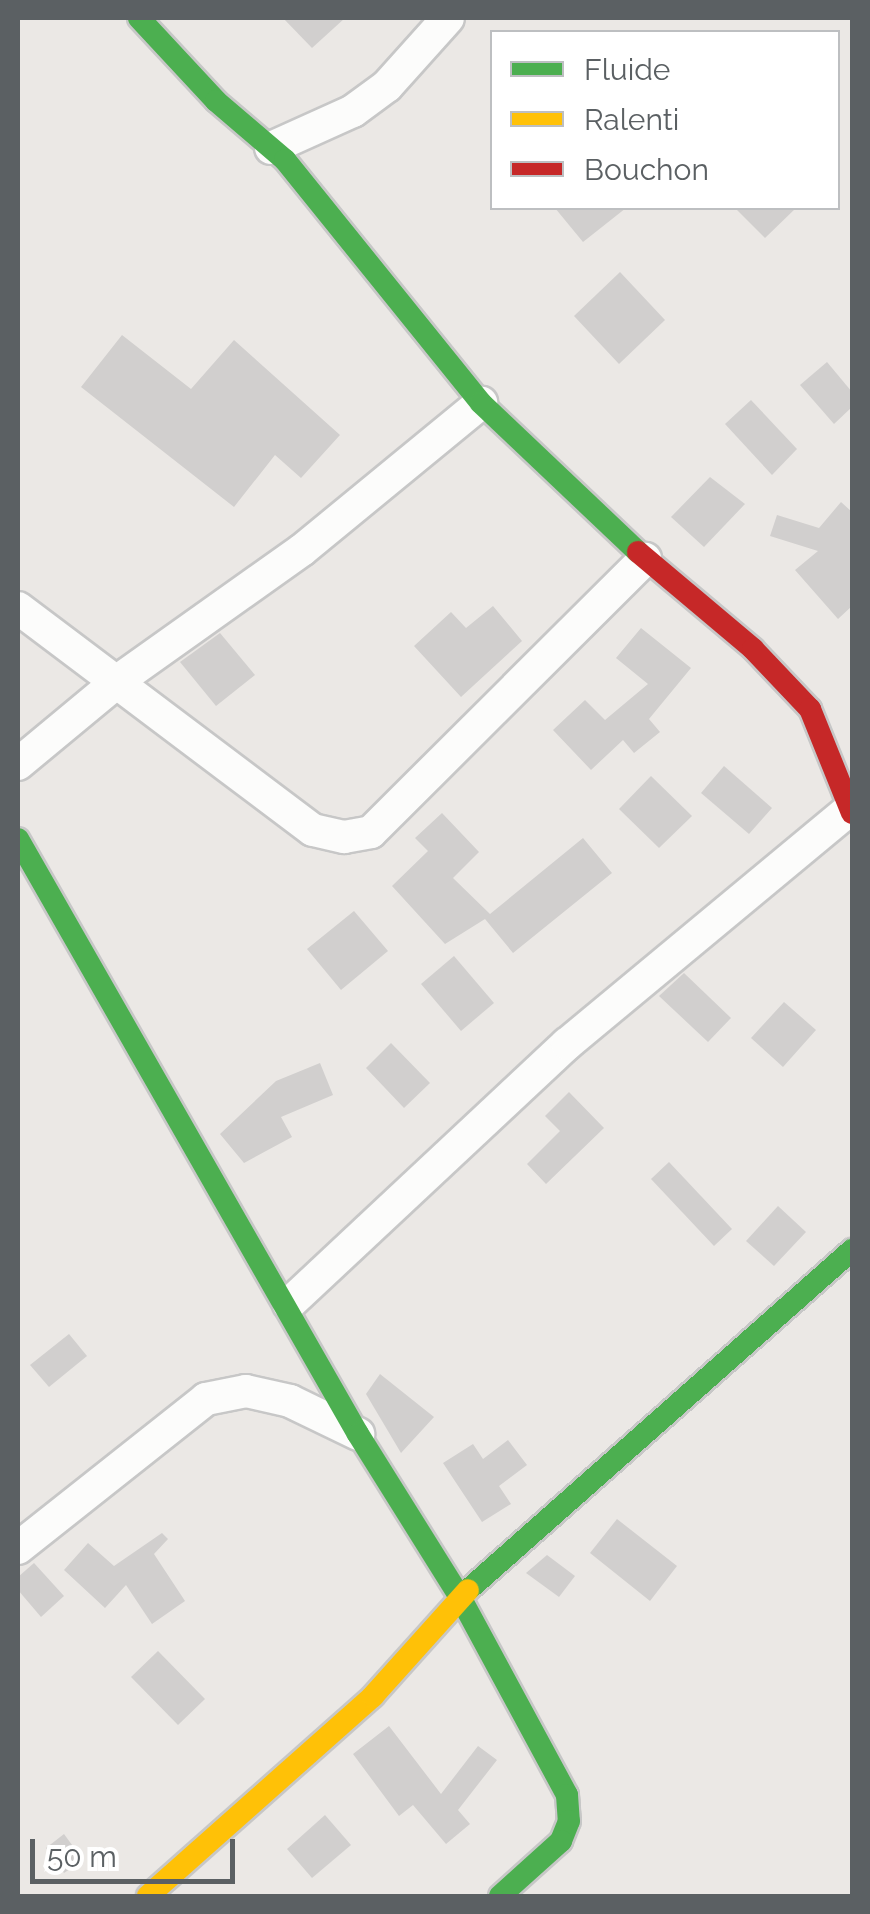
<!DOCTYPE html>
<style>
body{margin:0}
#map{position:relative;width:870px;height:1914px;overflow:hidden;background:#ebe8e5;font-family:Raleway,sans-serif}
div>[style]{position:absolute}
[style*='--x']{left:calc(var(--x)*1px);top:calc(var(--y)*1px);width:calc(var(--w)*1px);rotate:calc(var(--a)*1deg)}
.building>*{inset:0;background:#d1cfce}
.roads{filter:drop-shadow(2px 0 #c7c7c7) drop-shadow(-2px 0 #c7c7c7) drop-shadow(0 2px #c7c7c7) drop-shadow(0 -2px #c7c7c7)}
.street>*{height:32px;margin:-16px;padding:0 16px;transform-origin:16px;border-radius:16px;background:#fcfcfb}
.fast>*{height:22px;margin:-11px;padding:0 11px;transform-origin:11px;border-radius:11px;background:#4caf50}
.slow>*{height:22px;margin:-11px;padding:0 11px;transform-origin:11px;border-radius:11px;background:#ffc107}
.jam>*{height:22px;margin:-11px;padding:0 11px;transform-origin:11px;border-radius:11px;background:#c62828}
span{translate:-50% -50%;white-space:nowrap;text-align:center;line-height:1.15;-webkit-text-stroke:9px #fff;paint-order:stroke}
.frame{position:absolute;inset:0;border:20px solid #5b6063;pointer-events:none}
.legend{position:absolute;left:490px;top:30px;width:350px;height:180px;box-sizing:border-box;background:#fff;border:2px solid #bdbfc1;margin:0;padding:12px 18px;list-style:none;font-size:30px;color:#5b6063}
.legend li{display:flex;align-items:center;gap:20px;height:50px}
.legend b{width:50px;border:2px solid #bdbfc1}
.scale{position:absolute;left:30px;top:1839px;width:205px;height:45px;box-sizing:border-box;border:5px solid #5b6063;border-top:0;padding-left:12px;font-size:30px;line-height:35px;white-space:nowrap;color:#5b6063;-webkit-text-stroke:8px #fff;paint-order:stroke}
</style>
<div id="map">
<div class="building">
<i style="clip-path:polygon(283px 18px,345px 18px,312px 48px)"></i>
<i style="clip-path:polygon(555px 208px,626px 208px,583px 242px)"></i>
<i style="clip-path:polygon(735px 208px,796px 208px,765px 238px)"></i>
<i style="clip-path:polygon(620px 272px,665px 320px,619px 364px,574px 316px)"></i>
<i style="clip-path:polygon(122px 335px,191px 389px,234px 340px,340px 435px,301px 478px,275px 455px,234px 507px,81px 387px)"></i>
<i style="clip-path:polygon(827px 362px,852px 392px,852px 407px,834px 424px,800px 385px)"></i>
<i style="clip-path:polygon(751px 400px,797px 449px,772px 475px,725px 424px)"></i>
<i style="clip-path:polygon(710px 477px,745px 504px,704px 547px,671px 517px)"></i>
<i style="clip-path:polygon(841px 502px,852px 512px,852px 606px,838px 619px,795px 570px,818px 551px,770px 536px,777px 515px,819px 528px)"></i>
<i style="clip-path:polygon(493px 606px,522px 641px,461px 697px,414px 646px,451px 612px,466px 628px)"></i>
<i style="clip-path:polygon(641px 628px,691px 668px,649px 719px,660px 732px,634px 753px,623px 740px,591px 770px,553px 730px,585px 700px,605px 720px,648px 684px,616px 658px)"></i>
<i style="clip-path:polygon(220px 633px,255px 675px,216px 706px,180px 662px)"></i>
<i style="clip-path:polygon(724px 766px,772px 808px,749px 834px,701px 793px)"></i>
<i style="clip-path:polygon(651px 776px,692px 816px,659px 848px,619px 809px)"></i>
<i style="clip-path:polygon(442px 813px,479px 852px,453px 878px,490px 914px,583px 838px,612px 873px,513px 953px,485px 919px,445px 944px,392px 886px,428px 851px,415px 838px)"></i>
<i style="clip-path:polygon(354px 911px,388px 951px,341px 990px,307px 949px)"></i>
<i style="clip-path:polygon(454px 956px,494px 1003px,461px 1031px,421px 984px)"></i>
<i style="clip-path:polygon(684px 973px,731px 1018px,708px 1042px,659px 996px)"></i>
<i style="clip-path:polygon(784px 1002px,816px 1030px,783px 1067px,751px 1038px)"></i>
<i style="clip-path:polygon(391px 1043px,430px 1083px,404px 1108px,366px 1068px)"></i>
<i style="clip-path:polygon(320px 1063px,333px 1095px,281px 1117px,292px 1137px,244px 1163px,220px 1134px,276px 1081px)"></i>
<i style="clip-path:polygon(569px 1092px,604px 1128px,546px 1184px,527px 1164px,560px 1131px,545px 1116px)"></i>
<i style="clip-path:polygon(669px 1162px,732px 1229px,714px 1246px,651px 1179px)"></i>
<i style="clip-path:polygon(778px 1206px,806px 1232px,774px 1266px,746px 1241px)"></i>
<i style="clip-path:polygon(69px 1334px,87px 1356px,49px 1387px,30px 1365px)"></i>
<i style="clip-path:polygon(380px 1374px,434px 1417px,401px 1453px,366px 1394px)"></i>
<i style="clip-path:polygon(508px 1440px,527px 1465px,499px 1486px,511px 1504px,482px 1522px,443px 1463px,473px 1444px,483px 1459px)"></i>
<i style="clip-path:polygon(617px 1519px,677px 1566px,650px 1601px,590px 1553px)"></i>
<i style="clip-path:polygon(162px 1533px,168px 1539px,154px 1554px,185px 1601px,152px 1624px,126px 1585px,105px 1608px,64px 1570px,88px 1543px,114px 1566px)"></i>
<i style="clip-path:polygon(547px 1555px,575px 1576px,559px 1597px,526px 1573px)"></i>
<i style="clip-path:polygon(34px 1563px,64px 1596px,41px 1617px,18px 1590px,18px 1577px)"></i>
<i style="clip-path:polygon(158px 1651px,205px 1699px,178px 1725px,131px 1677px)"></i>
<i style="clip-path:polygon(389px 1726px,441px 1794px,478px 1746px,497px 1760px,458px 1810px,470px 1824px,446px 1844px,413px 1805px,399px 1816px,353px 1754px)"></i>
<i style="clip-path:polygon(325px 1815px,351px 1845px,312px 1878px,287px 1849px)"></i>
<i style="clip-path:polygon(64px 1834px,83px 1860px,64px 1873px,46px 1848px)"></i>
</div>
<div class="roads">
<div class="street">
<i style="--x:271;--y:148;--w:90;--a:-24.3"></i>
<i style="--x:353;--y:111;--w:42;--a:-36.3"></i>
<i style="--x:387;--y:86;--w:91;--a:-48.1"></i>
<i style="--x:18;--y:608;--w:369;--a:37"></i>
<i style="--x:313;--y:830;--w:32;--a:13"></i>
<i style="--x:344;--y:837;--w:27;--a:-10"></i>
<i style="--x:371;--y:832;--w:387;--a:-44.9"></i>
<i style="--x:18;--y:764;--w:131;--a:-39.7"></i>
<i style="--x:119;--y:680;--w:224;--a:-35.4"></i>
<i style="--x:302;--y:550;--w:232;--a:-39.4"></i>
<i style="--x:289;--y:1304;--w:381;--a:-43.1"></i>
<i style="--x:567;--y:1044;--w:366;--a:-39.7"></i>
<i style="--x:18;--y:1548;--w:240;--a:-38.4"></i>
<i style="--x:206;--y:1399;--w:41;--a:-11.3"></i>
<i style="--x:246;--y:1391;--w:45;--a:12.8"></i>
<i style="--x:290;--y:1401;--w:76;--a:25.9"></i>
</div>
<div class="fast">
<i style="--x:139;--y:18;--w:113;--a:47.1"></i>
<i style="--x:216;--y:101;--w:91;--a:40.5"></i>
<i style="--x:285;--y:160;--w:312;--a:51.1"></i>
<i style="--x:481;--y:403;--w:216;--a:43.5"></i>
<i style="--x:18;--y:839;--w:685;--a:60.26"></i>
<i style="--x:358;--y:1434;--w:192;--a:58"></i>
<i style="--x:460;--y:1597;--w:225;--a:61.6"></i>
<i style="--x:567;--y:1795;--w:26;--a:86"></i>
<i style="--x:569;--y:1821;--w:22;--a:112"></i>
<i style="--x:561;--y:1841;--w:82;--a:138"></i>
<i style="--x:468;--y:1590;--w:513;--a:-41.52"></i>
</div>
<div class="slow">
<i style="--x:148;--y:1896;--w:301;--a:-41.6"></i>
<i style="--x:373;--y:1696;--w:142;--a:-48.1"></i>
</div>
<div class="jam">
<i style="--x:638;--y:552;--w:150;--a:40.1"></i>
<i style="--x:753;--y:649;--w:83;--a:46.5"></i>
<i style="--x:810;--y:709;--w:112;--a:68"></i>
</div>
</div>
<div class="frame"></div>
<ul class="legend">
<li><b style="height:12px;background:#4caf50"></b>Fluide</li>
<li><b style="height:12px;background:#ffc107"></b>Ralenti</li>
<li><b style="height:12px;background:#c62828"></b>Bouchon</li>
</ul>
<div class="scale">50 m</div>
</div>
